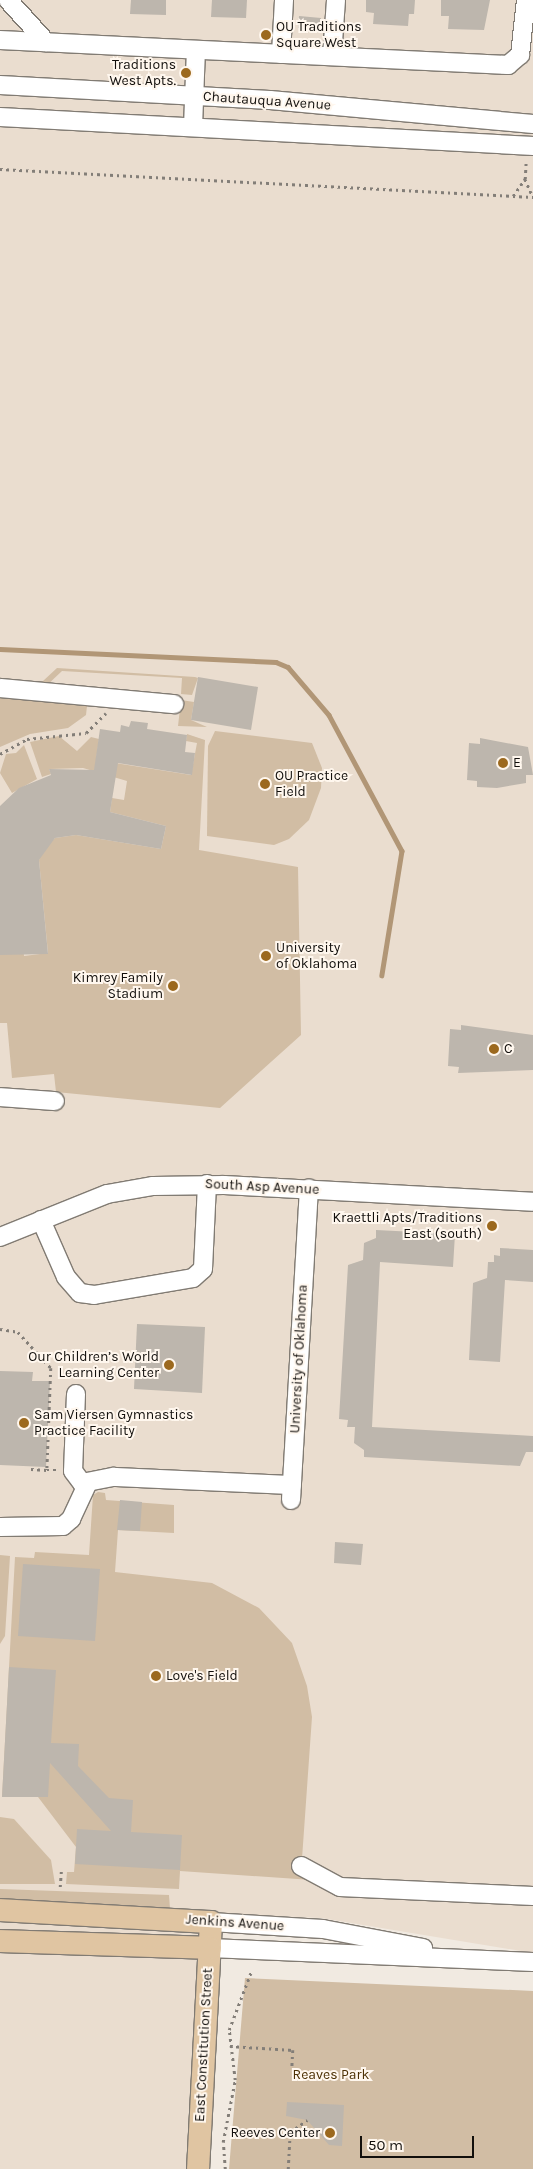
<!DOCTYPE html>
<meta charset="utf-8">
<style>
body{margin:0}
#map{position:relative;width:533px;height:2169px;overflow:hidden;background:#f1eae1;font-family:Karla,sans-serif}
div>[style]{position:absolute}
[style*='--x']{left:calc(var(--x)*1px);top:calc(var(--y)*1px);width:calc(var(--w)*1px);rotate:calc(var(--a)*1deg)}
.built>*{inset:0;background:#eaddcf}
.green>*{inset:0;background:#d1bda4}
.stream>*{height:4.5px;margin:-2.25px;padding:0 2.25px;transform-origin:2.25px;border-radius:2.25px;background:#b19676}
.building>*{inset:0;background:#bdb6ad}
.path>*{height:2.5px;margin-top:-1.25px;transform-origin:0;background:repeating-linear-gradient(90deg,#837e78 0 2.5px,transparent 0 6.5px)}
.roads{filter:drop-shadow(1px 0 #817b73) drop-shadow(-1px 0 #817b73) drop-shadow(0 1px #817b73) drop-shadow(0 -1px #817b73)}
.minor>*{height:18px;margin:-9px;padding:0 9px;transform-origin:9px;border-radius:9px;background:#fff}
.major>*{height:22px;margin:-11px;padding:0 11px;transform-origin:11px;border-radius:11px;background:#e0c5a2}
.dots>*{width:14px;height:14px;translate:-50% -50%;box-sizing:border-box;border:2px solid #fff7ee;border-radius:50%}
span{translate:-50% -50%;white-space:nowrap;text-align:center;line-height:1.15;-webkit-text-stroke:4px #fff7ee;paint-order:stroke}
.poi-label{font-size:14px;color:#120f0c}
.left{translate:0 -50%;text-align:left}
.right{translate:-100% -50%;text-align:right}
.street-label{font-size:14px;color:#120f0c}
.park-label{font-size:14px;color:#4d3104}
.scale{position:absolute;left:360px;top:2136px;width:114px;height:22px;box-sizing:border-box;border:2px solid #120f0c;border-top:0;padding-left:6px;font-size:15px;line-height:18px;white-space:nowrap;color:#120f0c;-webkit-text-stroke:4px #fff7ee;paint-order:stroke}
</style>
<div id="map">
<div class="built">
<i style="clip-path:polygon(0 0,533px 0,533px 1953px,321px 1918px,206px 1913px,190px 2169px,0 2169px)"></i>
</div>
<div class="green">
<i style="clip-path:polygon(57px 668px,195px 677px,198px 678px,192px 695px,181px 694px,182px 678px,62px 671px,44px 688px,0 681px,43px 681px)"></i>
<i style="clip-path:polygon(0 694px,87px 706px,86px 715px,68px 728px,30px 734px,0 747px)"></i>
<i style="clip-path:polygon(181px 700px,194px 702px,191px 720px,207px 727px,178px 726px)"></i>
<i style="clip-path:polygon(215px 731px,312px 743px,322px 768px,321px 788px,309px 820px,289px 839px,274px 845px,207px 836px,208px 746px)"></i>
<i style="clip-path:polygon(187px 734px,205px 740px,199px 850px,298px 867px,301px 1035px,220px 1108px,56px 1092px,54px 1074px,12px 1078px,7px 1023px,0 1023px,0 955px,21px 919px,24px 956px,48px 953px,39px 860px,42px 851px,55px 838px,76px 835px,161px 849px,166px 826px,110px 812px,112px 798px,124px 800px,127px 781px,83px 768px,49px 769px,51px 774px,42px 777px,30px 742px,59px 736px,77px 751px,91px 737px,99px 739px,96px 760px,191px 775px,197px 743px,186px 741px)"></i>
<i style="clip-path:polygon(24px 745px,37px 779px,12px 793px,0 773px,6px 754px,16px 753px)"></i>
<i style="clip-path:polygon(98px 1492px,105px 1493px,106px 1500px,174px 1505px,174px 1533px,118px 1530px,115px 1572px,212px 1583px,259px 1608px,292px 1643px,307px 1686px,312px 1717px,301px 1873px,312px 1880px,180px 1871px,179px 1889px,66px 1884px,67px 1872px,74px 1872px,76px 1847px,38px 1797px,2px 1797px,15px 1557px,34px 1558px,35px 1552px,89px 1555px,93px 1495px)"></i>
<i style="clip-path:polygon(0 1555px,10px 1556px,5px 1636px,0 1644px)"></i>
<i style="clip-path:polygon(0 1817px,14px 1819px,51px 1860px,55px 1884px,0 1884px)"></i>
<i style="clip-path:polygon(0 1889px,169px 1895px,170px 1909px,0 1899px)"></i>
<i style="clip-path:polygon(245px 1978px,533px 1991px,533px 2169px,229px 2169px)"></i>
</div>
<div class="stream">
<i style="--x:0;--y:649;--w:276;--a:2.7"></i>
<i style="--x:276;--y:662;--w:13;--a:23"></i>
<i style="--x:288;--y:667;--w:63;--a:49.5"></i>
<i style="--x:329;--y:715;--w:154;--a:61.8"></i>
<i style="--x:402;--y:851;--w:126;--a:99.2"></i>
</div>
<div class="building">
<i style="clip-path:polygon(131px 0,166px 0,166px 15px,130px 14px)"></i>
<i style="clip-path:polygon(212px 0,247px 0,246px 18px,211px 17px)"></i>
<i style="clip-path:polygon(366px 0,415px 0,414px 14px,409px 14px,408px 26px,373px 24px,374px 13px,366px 12px)"></i>
<i style="clip-path:polygon(441px 0,490px 0,484px 30px,448px 29px,449px 16px,441px 16px)"></i>
<i style="clip-path:polygon(299px 16px,321px 18px,320px 29px,298px 28px)"></i>
<i style="clip-path:polygon(198px 677px,258px 687px,251px 730px,191px 720px)"></i>
<i style="clip-path:polygon(131px 721px,148px 723px,147px 729px,187px 735px,185px 752px,195px 753px,192px 775px,118px 763px,110px 812px,166px 826px,161px 849px,76px 835px,55px 838px,39px 860px,48px 954px,0 955px,0 806px,19px 788px,51px 775px,49px 769px,94px 770px,100px 729px,120px 732px,121px 725px,129px 727px)"></i>
<i style="clip-path:polygon(480px 738px,528px 747px,533px 775px,526px 775px,526px 783px,497px 788px,477px 787px,477px 781px,467px 780px,469px 743px,480px 744px)"></i>
<i style="clip-path:polygon(461px 1025px,533px 1035px,533px 1070px,458px 1073px,459px 1067px,448px 1066px,450px 1029px,461px 1030px)"></i>
<i style="clip-path:polygon(376px 1230px,455px 1234px,453px 1267px,380px 1262px,372px 1427px,533px 1436px,533px 1452px,526px 1452px,520px 1466px,364px 1457px,364px 1450px,354px 1443px,355px 1427px,347px 1427px,348px 1420px,339px 1419px,348px 1265px,363px 1260px,364px 1243px,376px 1238px)"></i>
<i style="clip-path:polygon(500px 1248px,533px 1250px,533px 1282px,505px 1280px,500px 1362px,469px 1360px,473px 1283px,487px 1278px,488px 1262px,494px 1262px,494px 1255px,500px 1256px)"></i>
<i style="clip-path:polygon(137px 1324px,205px 1327px,202px 1393px,134px 1389px)"></i>
<i style="clip-path:polygon(0 1371px,33px 1372px,32px 1381px,50px 1381px,46px 1467px,0 1465px)"></i>
<i style="clip-path:polygon(120px 1500px,142px 1502px,140px 1531px,117px 1530px)"></i>
<i style="clip-path:polygon(335px 1542px,363px 1544px,361px 1565px,334px 1563px)"></i>
<i style="clip-path:polygon(23px 1564px,100px 1569px,95px 1641px,18px 1636px)"></i>
<i style="clip-path:polygon(9px 1667px,56px 1670px,51px 1743px,79px 1744px,78px 1766px,109px 1798px,133px 1800px,131px 1832px,182px 1835px,180px 1870px,75px 1864px,77px 1829px,111px 1831px,50px 1763px,48px 1797px,2px 1797px)"></i>
<i style="clip-path:polygon(287px 2102px,344px 2105px,342px 2146px,329px 2145px,307px 2120px,286px 2116px)"></i>
</div>
<div class="path">
<i style="--x:0;--y:169;--w:534;--a:3.01"></i>
<i style="--x:525;--y:179;--w:19;--a:-87"></i>
<i style="--x:513;--y:196;--w:21;--a:-55"></i>
<i style="--x:525;--y:179;--w:20;--a:66"></i>
<i style="--x:0;--y:754;--w:31;--a:-29"></i>
<i style="--x:27;--y:739;--w:59;--a:-5.8"></i>
<i style="--x:86;--y:733;--w:28;--a:-45"></i>
<i style="--x:0;--y:1329;--w:18;--a:9"></i>
<i style="--x:18;--y:1332;--w:49;--a:47.5"></i>
<i style="--x:51;--y:1368;--w:102;--a:92.2"></i>
<i style="--x:47;--y:1470;--w:11;--a:0"></i>
<i style="--x:31;--y:1469;--w:16;--a:4"></i>
<i style="--x:60;--y:1887;--w:16;--a:-86"></i>
<i style="--x:230;--y:2046;--w:63;--a:3.6"></i>
<i style="--x:293;--y:2050;--w:19;--a:93"></i>
<i style="--x:225;--y:2169;--w:27;--a:-94"></i>
<i style="--x:223;--y:2142;--w:63;--a:-79"></i>
<i style="--x:235;--y:2080;--w:50;--a:-96.8"></i>
<i style="--x:229;--y:2030;--w:62;--a:-69.2"></i>
<i style="--x:288;--y:2169;--w:37;--a:-87"></i>
<i style="--x:290;--y:2132;--w:21;--a:-35"></i>
</div>
<div class="roads">
<div class="minor">
<i style="--x:8;--y:0;--w:57;--a:47.9"></i>
<i style="--x:0;--y:40;--w:509;--a:2.82"></i>
<i style="--x:508;--y:65;--w:16;--a:-40"></i>
<i style="--x:520;--y:55;--w:55;--a:-83.8"></i>
<i style="--x:281;--y:54;--w:54;--a:-86.8"></i>
<i style="--x:332;--y:56;--w:56;--a:-85.9"></i>
<i style="--x:0;--y:85;--w:270;--a:3.2"></i>
<i style="--x:270;--y:100;--w:264;--a:5.2"></i>
<i style="--x:0;--y:117;--w:534;--a:3.11"></i>
<i style="--x:193;--y:127;--w:77;--a:-87.8"></i>
<i style="--x:0;--y:688;--w:175;--a:5.3"></i>
<i style="--x:0;--y:1097;--w:55;--a:4.2"></i>
<i style="--x:41;--y:1220;--w:62;--a:66.3"></i>
<i style="--x:66;--y:1277;--w:21;--a:49"></i>
<i style="--x:80;--y:1293;--w:14;--a:8"></i>
<i style="--x:94;--y:1295;--w:100;--a:-9.7"></i>
<i style="--x:193;--y:1278;--w:13;--a:-42"></i>
<i style="--x:203;--y:1269;--w:85;--a:-87.3"></i>
<i style="--x:0;--y:1237;--w:115;--a:-21.9"></i>
<i style="--x:107;--y:1194;--w:47;--a:-9.9"></i>
<i style="--x:153;--y:1186;--w:71;--a:-0.8"></i>
<i style="--x:224;--y:1185;--w:309;--a:3.1"></i>
<i style="--x:76;--y:1394;--w:77;--a:92.2"></i>
<i style="--x:73;--y:1471;--w:15;--a:53"></i>
<i style="--x:82;--y:1483;--w:33;--a:-11"></i>
<i style="--x:114;--y:1477;--w:178;--a:2.6"></i>
<i style="--x:291;--y:1500;--w:312;--a:-86.7"></i>
<i style="--x:0;--y:1527;--w:63;--a:-0.9"></i>
<i style="--x:63;--y:1526;--w:11;--a:-41"></i>
<i style="--x:71;--y:1519;--w:38;--a:-65"></i>
<i style="--x:301;--y:1866;--w:44;--a:28.3"></i>
<i style="--x:340;--y:1887;--w:193;--a:2.7"></i>
<i style="--x:211;--y:1922;--w:112;--a:3.6"></i>
<i style="--x:323;--y:1929;--w:102;--a:10.8"></i>
<i style="--x:210;--y:1948;--w:323;--a:2.5"></i>
</div>
<div class="major">
<i style="--x:0;--y:1910;--w:211;--a:3.3"></i>
<i style="--x:211;--y:1922;--w:247;--a:93"></i>
<i style="--x:0;--y:1941;--w:210;--a:1.9"></i>
</div>
</div>
<div class="dots">
<i style="left:266px;top:35px;background:#9c691e"></i>
<i style="left:186px;top:73px;background:#9c691e"></i>
<i style="left:503px;top:763px;background:#9c691e"></i>
<i style="left:265px;top:784px;background:#9c691e"></i>
<i style="left:266px;top:956px;background:#9c691e"></i>
<i style="left:173px;top:986px;background:#9c691e"></i>
<i style="left:494px;top:1049px;background:#9c691e"></i>
<i style="left:492px;top:1226px;background:#9c691e"></i>
<i style="left:169px;top:1365px;background:#9c691e"></i>
<i style="left:24px;top:1423px;background:#9c691e"></i>
<i style="left:156px;top:1676px;background:#9c691e"></i>
<i style="left:330px;top:2133px;background:#9c691e"></i>
</div>
<div class="poi-label">
<span class="left" style="left:276px;top:35px">OU Traditions<br>Square West</span>
<span class="right" style="left:176px;top:73px">Traditions<br>West Apts.</span>
<span class="left" style="left:513px;top:763px">E</span>
<span class="left" style="left:275px;top:784px">OU Practice<br>Field</span>
<span class="left" style="left:276px;top:956px">University<br>of Oklahoma</span>
<span class="right" style="left:163px;top:986px">Kimrey Family<br>Stadium</span>
<span class="left" style="left:504px;top:1049px">C</span>
<span class="right" style="left:482px;top:1226px">Kraettli Apts/Traditions<br>East (south)</span>
<span class="right" style="left:159px;top:1365px">Our Children’s World<br>Learning Center</span>
<span class="left" style="left:34px;top:1423px">Sam Viersen Gymnastics<br>Practice Facility</span>
<span class="left" style="left:166px;top:1676px">Love's Field</span>
<span class="right" style="left:320px;top:2133px">Reeves Center</span>
</div>
<div class="street-label">
<span style="left:267px;top:101px;rotate:4deg">Chautauqua Avenue</span>
<span style="left:262px;top:1187px;rotate:3deg">South Asp Avenue</span>
<span style="left:299px;top:1359px;rotate:-87deg">University of Oklahoma</span>
<span style="left:235px;top:1923px;rotate:4deg">Jenkins Avenue</span>
<span style="left:204px;top:2045px;rotate:-87deg">East Constitution Street</span>
</div>
<div class="park-label">
<span style="left:331px;top:2075px">Reaves Park</span>
</div>
<div class="scale">50 m</div>
</div>
